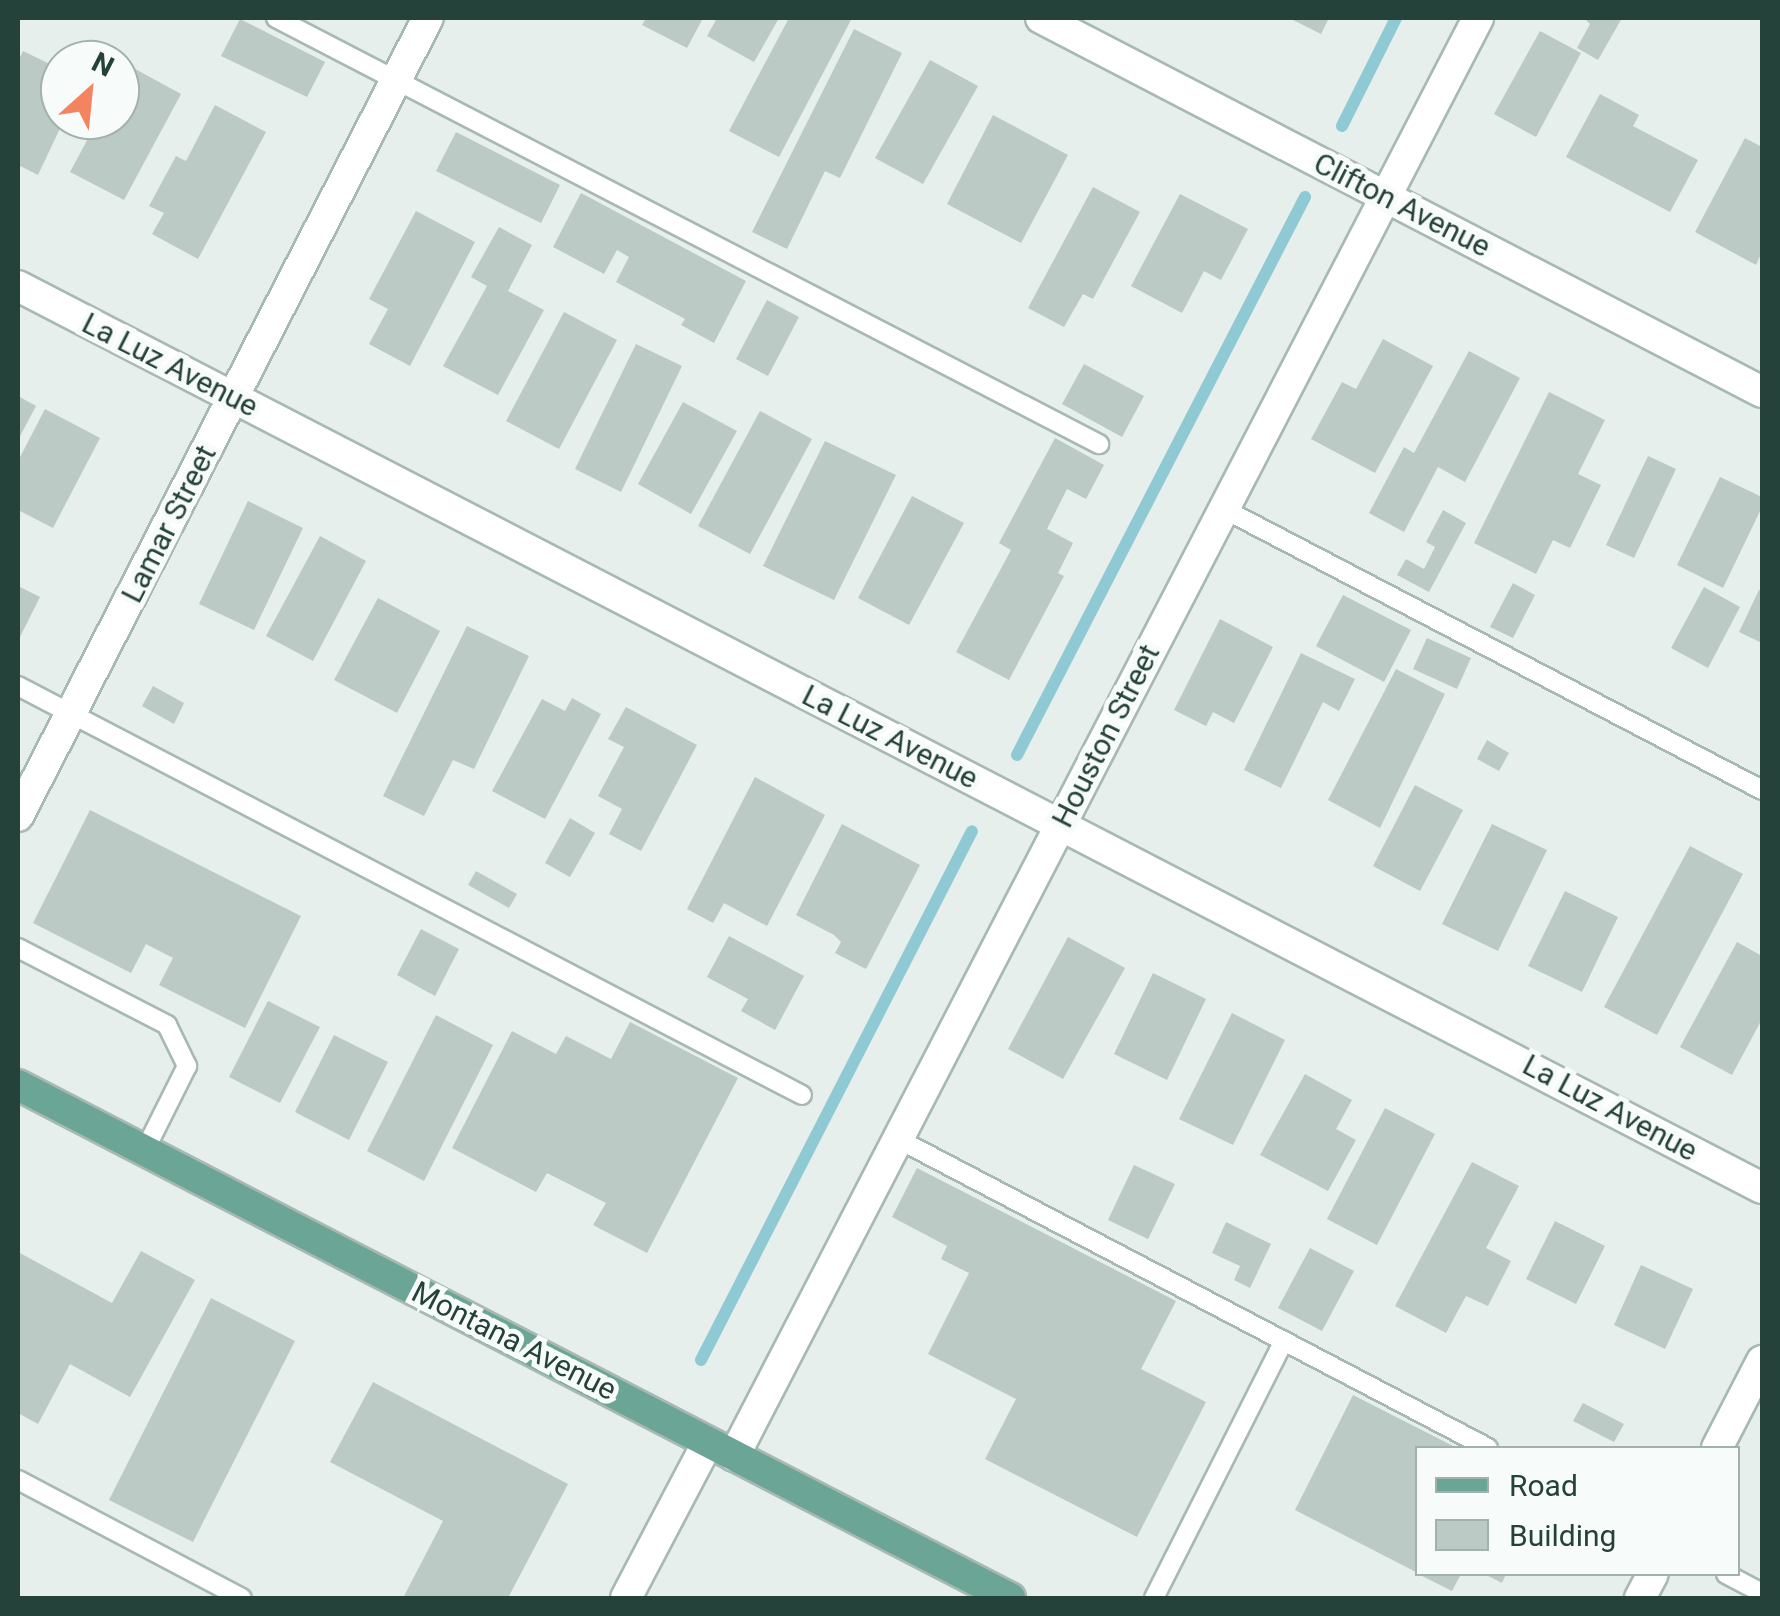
<!DOCTYPE html>
<style>
body{margin:0}
#map{position:relative;width:1780px;height:1616px;overflow:hidden;background:#e6efeb;font-family:Roboto,sans-serif}
div>[style]{position:absolute}
[style*='--x']{left:calc(var(--x)*1px);top:calc(var(--y)*1px);width:calc(var(--w)*1px);rotate:calc(var(--a)*1deg)}
.stream>*{height:12px;margin:-6px;padding:0 6px;transform-origin:6px;border-radius:6px;background:#8ec9d4}
.building>*{inset:0;background:#bbcac4}
.roads{filter:drop-shadow(2px 0 #a8b8b2) drop-shadow(-2px 0 #a8b8b2) drop-shadow(0 2px #a8b8b2) drop-shadow(0 -2px #a8b8b2)}
.lane>*{height:18px;margin:-9px;padding:0 9px;transform-origin:9px;border-radius:9px;background:#fff}
.street>*{height:30px;margin:-15px;padding:0 15px;transform-origin:15px;border-radius:15px;background:#fff}
.primary>*{height:30px;margin:-15px;padding:0 15px;transform-origin:15px;border-radius:15px;background:#6aa596}
span{translate:-50% -50%;white-space:nowrap;text-align:center;line-height:1.15;-webkit-text-stroke:10px #f7fbf9;paint-order:stroke}
.street-label{font-size:30px;color:#24423a}
.frame{position:absolute;inset:0;border:20px solid #24423a;pointer-events:none}
.legend{position:absolute;left:1415px;top:1446px;width:325px;height:130px;box-sizing:border-box;background:#f7fbf9;border:2px solid #a3b1ad;margin:0;padding:12px 18px;list-style:none;font-size:30px;color:#24423a}
.legend li{display:flex;align-items:center;gap:20px;height:50px}
.legend b{width:50px;border:2px solid #a3b1ad}
.north{position:absolute;left:40px;top:40px;width:100px;height:100px;box-sizing:border-box;background:#f7fbf9;border:2px solid #a3b1ad;border-radius:50%;rotate:27deg;font-size:28px;font-weight:700;line-height:40px;text-align:center;color:#24423a}
.north::after{content:'';display:block;margin:auto;width:35px;height:45px;background:#f4845f;clip-path:polygon(50% 0,100% 100%,50% 72%,0 100%)}
</style>
<div id="map">
<div class="stream">
<i style="--x:1342;--y:126;--w:121;--a:-63.4"></i>
<i style="--x:1017;--y:755;--w:628;--a:-62.7"></i>
<i style="--x:701;--y:1360;--w:594;--a:-62.87"></i>
</div>
<div class="building">
<i style="clip-path:polygon(646px 18px,703px 18px,687px 48px,642px 25px)"></i>
<i style="clip-path:polygon(717px 18px,779px 18px,754px 62px,707px 36px)"></i>
<i style="clip-path:polygon(789px 18px,852px 18px,779px 157px,729px 131px)"></i>
<i style="clip-path:polygon(1289px 18px,1329px 18px,1321px 34px)"></i>
<i style="clip-path:polygon(1584px 18px,1622px 18px,1598px 60px,1577px 48px,1590px 24px)"></i>
<i style="clip-path:polygon(240px 19px,325px 62px,307px 97px,221px 56px)"></i>
<i style="clip-path:polygon(854px 29px,902px 53px,840px 178px,825px 171px,787px 249px,752px 232px)"></i>
<i style="clip-path:polygon(1540px 31px,1581px 53px,1536px 137px,1494px 114px)"></i>
<i style="clip-path:polygon(23px 51px,60px 69px,60px 120px,64px 120px,38px 175px,18px 165px,18px 61px)"></i>
<i style="clip-path:polygon(930px 60px,978px 86px,923px 184px,875px 158px)"></i>
<i style="clip-path:polygon(128px 65px,181px 94px,124px 200px,70px 172px,98px 120px,120px 120px,120px 79px)"></i>
<i style="clip-path:polygon(1600px 94px,1639px 115px,1633px 126px,1698px 160px,1670px 212px,1566px 157px)"></i>
<i style="clip-path:polygon(215px 105px,266px 132px,198px 259px,152px 234px,164px 213px,149px 206px,176px 156px,186px 161px)"></i>
<i style="clip-path:polygon(993px 115px,1068px 155px,1021px 243px,947px 204px)"></i>
<i style="clip-path:polygon(456px 132px,560px 185px,541px 223px,436px 171px)"></i>
<i style="clip-path:polygon(1745px 138px,1762px 147px,1762px 252px,1756px 265px,1695px 232px)"></i>
<i style="clip-path:polygon(1093px 187px,1140px 212px,1093px 299px,1083px 294px,1064px 327px,1028px 308px)"></i>
<i style="clip-path:polygon(581px 193px,746px 281px,714px 343px,681px 325px,685px 319px,616px 282px,629px 257px,617px 250px,604px 274px,553px 247px)"></i>
<i style="clip-path:polygon(1180px 194px,1248px 229px,1221px 280px,1204px 271px,1182px 313px,1131px 286px)"></i>
<i style="clip-path:polygon(416px 211px,475px 242px,410px 366px,369px 344px,388px 309px,369px 299px)"></i>
<i style="clip-path:polygon(499px 227px,532px 245px,508px 291px,544px 310px,498px 395px,443px 366px,487px 286px,471px 277px)"></i>
<i style="clip-path:polygon(767px 300px,799px 317px,768px 376px,736px 359px)"></i>
<i style="clip-path:polygon(564px 312px,617px 340px,559px 449px,506px 421px)"></i>
<i style="clip-path:polygon(1383px 339px,1433px 366px,1375px 473px,1311px 439px,1342px 382px,1356px 389px)"></i>
<i style="clip-path:polygon(636px 344px,682px 366px,621px 492px,575px 469px)"></i>
<i style="clip-path:polygon(1469px 351px,1520px 378px,1465px 482px,1438px 467px,1404px 532px,1369px 513px,1404px 447px,1414px 453px)"></i>
<i style="clip-path:polygon(1084px 364px,1144px 396px,1122px 437px,1062px 404px)"></i>
<i style="clip-path:polygon(1549px 392px,1605px 420px,1578px 474px,1601px 485px,1570px 548px,1553px 540px,1536px 574px,1474px 543px)"></i>
<i style="clip-path:polygon(18px 396px,36px 406px,18px 440px)"></i>
<i style="clip-path:polygon(683px 402px,737px 431px,691px 514px,638px 484px)"></i>
<i style="clip-path:polygon(45px 409px,100px 438px,53px 528px,18px 510px,18px 461px)"></i>
<i style="clip-path:polygon(760px 411px,812px 439px,750px 554px,698px 526px)"></i>
<i style="clip-path:polygon(1055px 438px,1104px 465px,1086px 499px,1067px 489px,1047px 529px,1073px 543px,1058px 573px,1064px 576px,1009px 680px,956px 652px,1011px 550px,999px 543px)"></i>
<i style="clip-path:polygon(825px 441px,896px 475px,834px 600px,763px 566px)"></i>
<i style="clip-path:polygon(1648px 456px,1676px 469px,1634px 558px,1606px 545px)"></i>
<i style="clip-path:polygon(1720px 477px,1762px 497px,1762px 507px,1723px 588px,1677px 565px)"></i>
<i style="clip-path:polygon(912px 496px,964px 523px,909px 625px,858px 598px)"></i>
<i style="clip-path:polygon(248px 501px,303px 528px,254px 630px,199px 604px)"></i>
<i style="clip-path:polygon(1443px 510px,1466px 523px,1429px 592px,1397px 575px,1406px 559px,1424px 569px,1435px 547px,1426px 542px)"></i>
<i style="clip-path:polygon(320px 536px,366px 561px,313px 661px,266px 636px)"></i>
<i style="clip-path:polygon(1513px 583px,1535px 595px,1513px 638px,1490px 627px)"></i>
<i style="clip-path:polygon(18px 586px,40px 597px,18px 641px)"></i>
<i style="clip-path:polygon(1704px 587px,1740px 607px,1708px 668px,1671px 648px)"></i>
<i style="clip-path:polygon(1759px 590px,1762px 591px,1762px 643px,1739px 632px)"></i>
<i style="clip-path:polygon(1343px 595px,1411px 630px,1384px 682px,1316px 646px)"></i>
<i style="clip-path:polygon(378px 598px,440px 631px,397px 713px,334px 680px)"></i>
<i style="clip-path:polygon(1220px 619px,1273px 647px,1234px 723px,1213px 712px,1206px 726px,1174px 710px)"></i>
<i style="clip-path:polygon(467px 626px,529px 656px,474px 769px,453px 760px,424px 816px,383px 796px)"></i>
<i style="clip-path:polygon(1427px 638px,1471px 658px,1457px 689px,1413px 669px)"></i>
<i style="clip-path:polygon(1301px 653px,1355px 679px,1339px 711px,1323px 702px,1281px 788px,1244px 770px)"></i>
<i style="clip-path:polygon(1396px 669px,1445px 694px,1380px 828px,1328px 800px)"></i>
<i style="clip-path:polygon(153px 686px,184px 703px,174px 724px,142px 706px)"></i>
<i style="clip-path:polygon(572px 698px,601px 714px,545px 819px,492px 791px,542px 699px,565px 711px)"></i>
<i style="clip-path:polygon(626px 707px,697px 745px,641px 851px,609px 834px,622px 809px,598px 796px,624px 747px,608px 739px)"></i>
<i style="clip-path:polygon(1487px 740px,1509px 753px,1499px 771px,1477px 759px)"></i>
<i style="clip-path:polygon(755px 777px,825px 815px,767px 926px,724px 903px,713px 923px,687px 909px)"></i>
<i style="clip-path:polygon(1415px 785px,1463px 810px,1420px 891px,1373px 866px)"></i>
<i style="clip-path:polygon(90px 810px,301px 916px,245px 1028px,159px 985px,173px 958px,146px 944px,131px 973px,33px 923px)"></i>
<i style="clip-path:polygon(570px 818px,595px 833px,570px 877px,545px 863px)"></i>
<i style="clip-path:polygon(842px 824px,920px 865px,866px 969px,835px 953px,841px 942px,834px 935px,796px 915px)"></i>
<i style="clip-path:polygon(1492px 824px,1547px 850px,1498px 951px,1442px 924px)"></i>
<i style="clip-path:polygon(1690px 846px,1743px 874px,1657px 1035px,1604px 1007px)"></i>
<i style="clip-path:polygon(476px 871px,517px 894px,509px 908px,468px 885px)"></i>
<i style="clip-path:polygon(1565px 891px,1618px 917px,1582px 992px,1528px 966px)"></i>
<i style="clip-path:polygon(421px 929px,459px 949px,435px 996px,397px 975px)"></i>
<i style="clip-path:polygon(729px 936px,804px 976px,775px 1030px,741px 1011px,748px 999px,707px 977px)"></i>
<i style="clip-path:polygon(1068px 937px,1125px 968px,1063px 1079px,1008px 1049px)"></i>
<i style="clip-path:polygon(1737px 942px,1762px 956px,1762px 1019px,1732px 1075px,1680px 1047px)"></i>
<i style="clip-path:polygon(1153px 973px,1206px 999px,1167px 1080px,1114px 1054px)"></i>
<i style="clip-path:polygon(268px 1001px,320px 1027px,280px 1103px,229px 1077px)"></i>
<i style="clip-path:polygon(1232px 1013px,1285px 1040px,1233px 1145px,1179px 1119px)"></i>
<i style="clip-path:polygon(436px 1015px,493px 1045px,424px 1181px,367px 1151px)"></i>
<i style="clip-path:polygon(630px 1022px,738px 1078px,647px 1253px,593px 1225px,606px 1203px,547px 1173px,536px 1192px,452px 1148px,512px 1031px,556px 1054px,566px 1036px,611px 1059px)"></i>
<i style="clip-path:polygon(334px 1035px,388px 1062px,349px 1140px,295px 1112px)"></i>
<i style="clip-path:polygon(1305px 1074px,1352px 1100px,1336px 1129px,1356px 1140px,1328px 1191px,1260px 1155px)"></i>
<i style="clip-path:polygon(1385px 1108px,1435px 1134px,1377px 1245px,1327px 1219px)"></i>
<i style="clip-path:polygon(1472px 1162px,1519px 1186px,1486px 1248px,1511px 1261px,1488px 1306px,1466px 1296px,1446px 1333px,1395px 1306px)"></i>
<i style="clip-path:polygon(1134px 1165px,1175px 1184px,1148px 1239px,1108px 1220px)"></i>
<i style="clip-path:polygon(917px 1168px,1176px 1301px,1141px 1369px,1206px 1402px,1137px 1537px,985px 1459px,1016px 1399px,928px 1354px,969px 1273px,941px 1259px,947px 1246px,892px 1217px)"></i>
<i style="clip-path:polygon(1555px 1221px,1605px 1246px,1576px 1304px,1526px 1279px)"></i>
<i style="clip-path:polygon(1226px 1222px,1271px 1244px,1250px 1288px,1234px 1280px,1240px 1266px,1212px 1253px)"></i>
<i style="clip-path:polygon(1310px 1248px,1354px 1271px,1322px 1331px,1278px 1308px)"></i>
<i style="clip-path:polygon(141px 1251px,195px 1280px,130px 1397px,70px 1364px,38px 1424px,18px 1413px,18px 1252px,112px 1303px)"></i>
<i style="clip-path:polygon(1641px 1265px,1693px 1289px,1665px 1349px,1614px 1325px)"></i>
<i style="clip-path:polygon(211px 1298px,295px 1341px,193px 1542px,109px 1500px)"></i>
<i style="clip-path:polygon(373px 1382px,568px 1484px,508px 1598px,403px 1598px,443px 1521px,330px 1462px)"></i>
<i style="clip-path:polygon(1353px 1395px,1457px 1448px,1418px 1448px,1418px 1573px,1295px 1510px)"></i>
<i style="clip-path:polygon(1583px 1403px,1624px 1424px,1614px 1442px,1573px 1421px)"></i>
<i style="clip-path:polygon(1418px 1574px,1461px 1574px,1452px 1591px)"></i>
<i style="clip-path:polygon(1484px 1574px,1506px 1574px,1502px 1583px)"></i>
</div>
<div class="roads">
<div class="lane">
<i style="--x:276;--y:18;--w:927;--a:27.37"></i>
<i style="--x:1222;--y:508;--w:609;--a:27.57"></i>
<i style="--x:18;--y:686;--w:884;--a:27.55"></i>
<i style="--x:18;--y:948;--w:168;--a:27.3"></i>
<i style="--x:167;--y:1025;--w:46;--a:64"></i>
<i style="--x:187;--y:1066;--w:94;--a:116.6"></i>
<i style="--x:898;--y:1139;--w:666;--a:27.64"></i>
<i style="--x:18;--y:1480;--w:253;--a:27.8"></i>
<i style="--x:1726;--y:1574;--w:41;--a:27.8"></i>
<i style="--x:1154;--y:1598;--w:288;--a:-63.2"></i>
</div>
<div class="street">
<i style="--x:1041;--y:18;--w:812;--a:27.42"></i>
<i style="--x:18;--y:286;--w:1963;--a:27.35"></i>
<i style="--x:18;--y:816;--w:897;--a:-62.81"></i>
<i style="--x:1717;--y:1448;--w:98;--a:-62.7"></i>
<i style="--x:734;--y:1456;--w:1619;--a:-62.64"></i>
<i style="--x:626;--y:1598;--w:176;--a:-62.3"></i>
<i style="--x:1640;--y:1598;--w:27;--a:-62"></i>
</div>
<div class="primary">
<i style="--x:18;--y:1085;--w:1117;--a:27.35"></i>
</div>
</div>
<div class="street-label">
<span style="left:1402px;top:205px;rotate:27deg">Clifton Avenue</span>
<span style="left:170px;top:365px;rotate:27deg">La Luz Avenue</span>
<span style="left:169px;top:524px;rotate:-63deg">Lamar Street</span>
<span style="left:1106px;top:736px;rotate:-63deg">Houston Street</span>
<span style="left:890px;top:737px;rotate:27deg">La Luz Avenue</span>
<span style="left:1610px;top:1108px;rotate:28deg">La Luz Avenue</span>
<span style="left:514px;top:1341px;rotate:27deg">Montana Avenue</span>
</div>
<div class="frame"></div>
<ul class="legend">
<li><b style="height:12px;background:#6aa596"></b>Road</li>
<li><b style="height:28px;background:#bbcac4"></b>Building</li>
</ul>
<div class="north">N</div>
</div>
